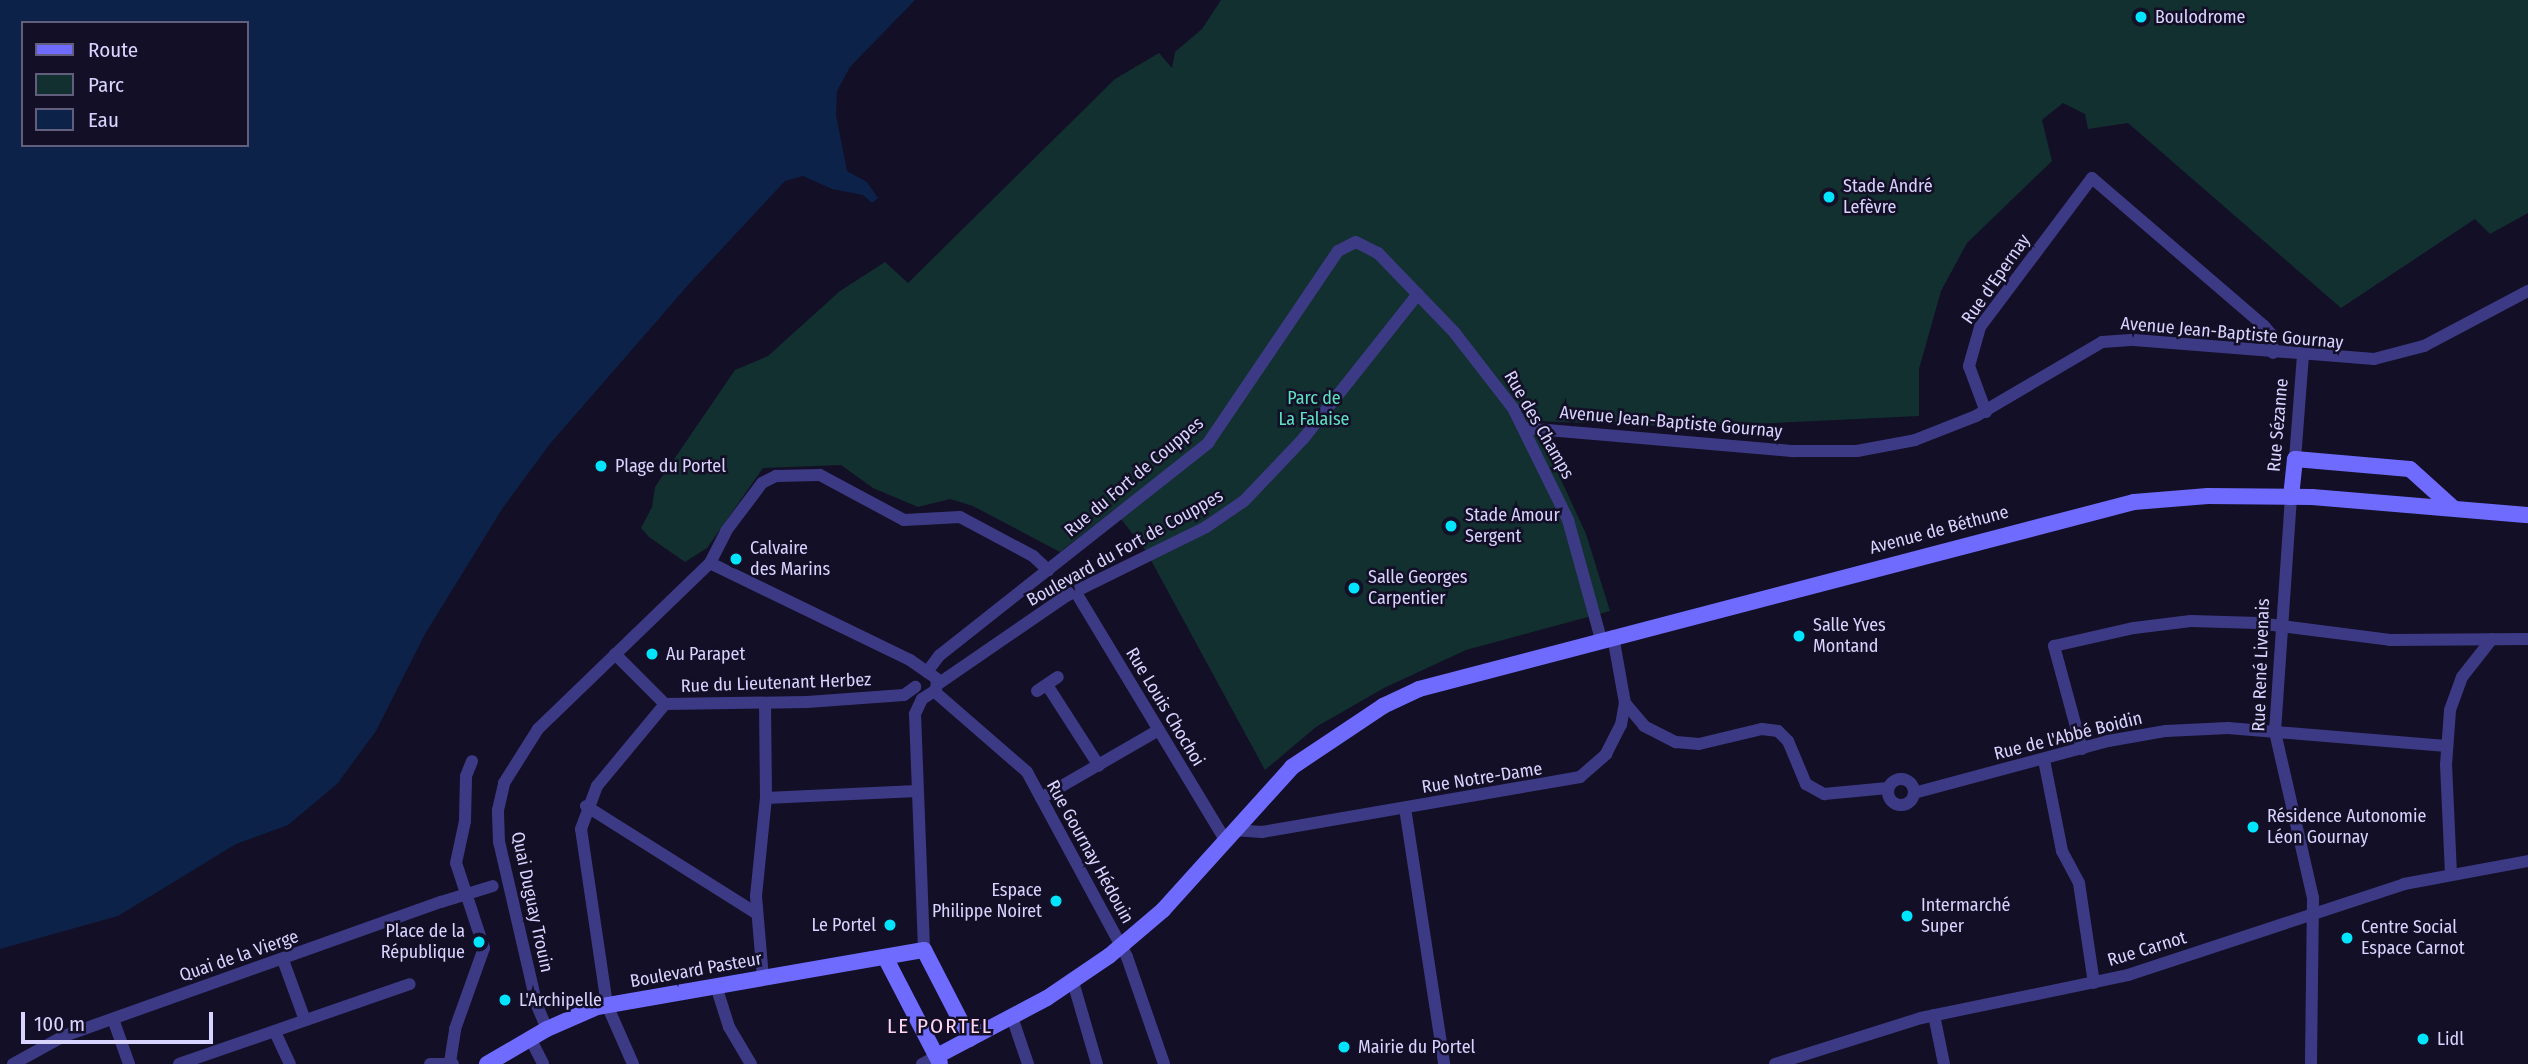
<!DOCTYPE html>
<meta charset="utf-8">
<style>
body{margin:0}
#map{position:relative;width:2528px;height:1064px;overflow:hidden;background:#130f26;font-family:"Fira Sans Condensed",sans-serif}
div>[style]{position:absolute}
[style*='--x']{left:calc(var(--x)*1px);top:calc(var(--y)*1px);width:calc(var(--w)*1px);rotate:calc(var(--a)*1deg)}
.green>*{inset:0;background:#12302f}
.water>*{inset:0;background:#0c2248}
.street>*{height:12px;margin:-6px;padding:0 6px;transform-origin:6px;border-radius:6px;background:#3d3a85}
.street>.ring{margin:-6px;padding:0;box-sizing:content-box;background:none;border:12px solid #3d3a85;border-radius:50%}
.secondary>*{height:16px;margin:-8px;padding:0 8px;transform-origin:8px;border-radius:8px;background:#6f6bff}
.street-bridge>*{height:12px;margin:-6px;padding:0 6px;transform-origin:6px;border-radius:6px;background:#3d3a85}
.dots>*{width:19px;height:19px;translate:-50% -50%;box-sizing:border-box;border:4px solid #130f26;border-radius:50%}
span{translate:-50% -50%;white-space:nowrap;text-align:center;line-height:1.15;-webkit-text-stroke:5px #130f26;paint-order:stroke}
.poi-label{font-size:18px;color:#d9d4ff}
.left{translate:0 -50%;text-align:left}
.right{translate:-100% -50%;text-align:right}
.street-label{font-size:18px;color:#d9d4ff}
.park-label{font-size:18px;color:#5fe0c0}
.quarter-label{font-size:21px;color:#ffd6f0;letter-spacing:2px}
.legend{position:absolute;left:21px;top:21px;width:228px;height:126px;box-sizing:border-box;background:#130f26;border:2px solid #625e7d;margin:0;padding:9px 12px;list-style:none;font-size:21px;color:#d9d4ff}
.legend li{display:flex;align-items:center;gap:14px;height:35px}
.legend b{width:35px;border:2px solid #625e7d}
.scale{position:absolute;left:21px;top:1012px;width:192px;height:32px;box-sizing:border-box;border:4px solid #d9d4ff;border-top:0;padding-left:9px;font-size:21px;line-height:24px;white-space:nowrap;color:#d9d4ff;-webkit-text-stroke:5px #130f26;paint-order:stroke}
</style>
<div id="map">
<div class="green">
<i style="clip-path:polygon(1221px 0,2528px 0,2528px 213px,2490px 234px,2475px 219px,2341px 308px,2128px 123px,2088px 129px,2085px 114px,2063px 103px,2042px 120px,2052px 161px,1967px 243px,1941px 291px,1919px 369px,1919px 416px,1693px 427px,1534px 421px,1586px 534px,1610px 611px,1466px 650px,1384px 688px,1316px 727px,1265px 770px,1146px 551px,1114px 510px,1060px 552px,973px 506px,950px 499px,918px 507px,873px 488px,841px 465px,763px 468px,707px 548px,685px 562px,649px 537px,641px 528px,652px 507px,655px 487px,735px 370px,768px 356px,840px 291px,885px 262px,908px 283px,1115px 79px,1159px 53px,1172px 68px,1175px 52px,1202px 29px)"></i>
</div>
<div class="water">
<i style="clip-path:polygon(evenodd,0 0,915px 0,850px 67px,837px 91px,836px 115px,847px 171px,867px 182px,878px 198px,872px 203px,863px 195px,832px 189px,803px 176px,785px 181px,689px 284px,549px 445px,502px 509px,425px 634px,376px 731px,337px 784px,288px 825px,236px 844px,118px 916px,0 949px,0 0,23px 23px,247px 23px,247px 145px,23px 145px,23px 23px)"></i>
</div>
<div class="street">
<i style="--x:1986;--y:412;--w:49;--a:-110.3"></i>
<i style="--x:1969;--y:366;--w:41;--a:-74.2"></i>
<i style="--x:1980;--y:327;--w:186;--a:-53.1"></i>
<i style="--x:2092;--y:178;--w:227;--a:40.7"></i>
<i style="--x:2264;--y:326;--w:11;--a:49"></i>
<i style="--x:2271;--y:334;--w:19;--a:84"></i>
<i style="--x:1524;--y:428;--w:271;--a:4.9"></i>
<i style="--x:1794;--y:451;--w:63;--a:0"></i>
<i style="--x:1857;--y:451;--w:59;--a:-10.7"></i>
<i style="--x:1915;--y:440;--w:66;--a:-21.5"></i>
<i style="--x:1976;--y:416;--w:146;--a:-30.4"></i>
<i style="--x:2102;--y:342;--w:32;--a:-4"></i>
<i style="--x:2134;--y:340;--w:241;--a:4.5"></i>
<i style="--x:2374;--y:359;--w:52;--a:-14.6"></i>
<i style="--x:2424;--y:346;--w:118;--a:-27.9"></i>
<i style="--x:2295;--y:459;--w:103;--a:-85.6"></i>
<i style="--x:2291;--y:497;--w:236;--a:93.9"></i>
<i style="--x:2275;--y:732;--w:170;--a:77.1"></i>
<i style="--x:2313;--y:898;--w:166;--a:90.7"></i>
<i style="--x:710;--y:563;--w:222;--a:25.9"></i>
<i style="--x:910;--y:660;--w:33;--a:35"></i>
<i style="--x:937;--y:679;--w:11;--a:95"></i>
<i style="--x:936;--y:690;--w:17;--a:147"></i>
<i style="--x:922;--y:699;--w:17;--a:115"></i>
<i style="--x:915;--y:714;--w:236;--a:87.8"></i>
<i style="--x:1075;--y:591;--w:291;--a:58.9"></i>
<i style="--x:615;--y:654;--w:71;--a:45"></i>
<i style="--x:665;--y:704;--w:142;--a:-0.8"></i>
<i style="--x:807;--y:702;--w:97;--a:-4.1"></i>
<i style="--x:904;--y:695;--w:14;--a:-36"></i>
<i style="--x:927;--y:672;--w:21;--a:-53"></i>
<i style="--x:940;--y:655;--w:342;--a:-38.3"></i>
<i style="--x:1208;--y:443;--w:232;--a:-55.9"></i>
<i style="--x:1338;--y:251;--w:20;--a:-27"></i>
<i style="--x:1356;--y:242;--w:25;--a:27"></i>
<i style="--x:1378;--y:253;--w:110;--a:46.1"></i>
<i style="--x:1454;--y:332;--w:96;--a:52.2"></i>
<i style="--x:1513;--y:408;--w:125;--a:63.8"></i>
<i style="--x:1568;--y:520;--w:123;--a:74.5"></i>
<i style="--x:938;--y:684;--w:155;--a:-34.5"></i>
<i style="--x:1066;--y:596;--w:156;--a:-26.2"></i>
<i style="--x:1206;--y:527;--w:46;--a:-34.4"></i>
<i style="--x:1244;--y:501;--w:86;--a:-46.4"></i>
<i style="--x:1303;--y:439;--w:185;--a:-51.6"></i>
<i style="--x:1047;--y:685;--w:96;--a:57.3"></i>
<i style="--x:1037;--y:691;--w:25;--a:-34"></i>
<i style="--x:935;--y:692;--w:122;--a:41"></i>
<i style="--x:1027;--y:772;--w:210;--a:61.6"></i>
<i style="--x:1127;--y:957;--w:113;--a:70.9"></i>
<i style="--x:1625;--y:703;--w:30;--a:50"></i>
<i style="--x:1644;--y:726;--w:36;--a:27"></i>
<i style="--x:1676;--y:742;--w:23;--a:5"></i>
<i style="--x:1699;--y:744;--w:65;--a:-13.4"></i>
<i style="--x:1762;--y:729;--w:16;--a:7"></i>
<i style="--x:1778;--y:731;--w:14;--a:45"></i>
<i style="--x:1788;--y:741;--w:47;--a:67.3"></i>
<i style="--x:1806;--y:784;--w:21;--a:29"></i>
<i style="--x:1824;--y:794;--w:64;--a:-5.4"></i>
<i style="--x:2082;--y:749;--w:107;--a:-105.2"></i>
<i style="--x:2054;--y:646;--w:82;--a:-12.7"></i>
<i style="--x:2134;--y:628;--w:57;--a:-7"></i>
<i style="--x:2191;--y:621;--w:67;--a:1.7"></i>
<i style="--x:2258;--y:623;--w:133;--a:7.3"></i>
<i style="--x:2390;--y:640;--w:138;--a:-0.4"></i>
<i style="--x:2044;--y:760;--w:93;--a:78.8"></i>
<i style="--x:2062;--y:851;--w:36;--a:62"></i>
<i style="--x:2079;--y:883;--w:101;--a:81.5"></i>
<i class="ring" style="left:1888px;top:779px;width:14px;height:14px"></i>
<i style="--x:1914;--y:793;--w:201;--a:-15"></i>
<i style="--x:2108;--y:741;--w:59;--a:-9.8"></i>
<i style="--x:2166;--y:731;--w:62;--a:-2.8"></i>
<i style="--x:2228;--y:728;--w:219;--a:4.7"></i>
<i style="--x:766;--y:798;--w:151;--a:-2.7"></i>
<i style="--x:1041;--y:798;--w:136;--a:-30"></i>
<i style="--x:586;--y:806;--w:201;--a:32.2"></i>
<i style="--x:1405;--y:808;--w:259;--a:81.3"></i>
<i style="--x:1233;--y:830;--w:29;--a:4"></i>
<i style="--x:1262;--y:832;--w:323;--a:-9.8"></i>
<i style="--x:1580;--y:777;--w:35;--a:-41"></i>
<i style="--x:1606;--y:754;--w:33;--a:-63"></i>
<i style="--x:1621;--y:725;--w:22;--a:-80"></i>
<i style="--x:1625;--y:703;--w:68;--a:-100.2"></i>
<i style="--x:2451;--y:874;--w:109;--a:-92.6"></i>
<i style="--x:2446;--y:765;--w:55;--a:-85.8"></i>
<i style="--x:2450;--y:710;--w:35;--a:-70"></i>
<i style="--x:2462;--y:677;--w:48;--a:-51.7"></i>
<i style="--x:283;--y:960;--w:64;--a:69.9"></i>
<i style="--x:763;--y:978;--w:82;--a:-94.9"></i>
<i style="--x:756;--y:896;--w:99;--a:-84.2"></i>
<i style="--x:766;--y:798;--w:93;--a:-90.6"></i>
<i style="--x:1073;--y:982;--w:85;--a:73.7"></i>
<i style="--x:716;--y:986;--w:43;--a:72.4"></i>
<i style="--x:729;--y:1027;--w:43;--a:59.3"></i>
<i style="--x:1934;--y:1015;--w:50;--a:78.5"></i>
<i style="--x:1012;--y:1017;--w:50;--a:71.2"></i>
<i style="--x:113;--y:1019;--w:48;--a:70.4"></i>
<i style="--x:547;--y:1029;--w:25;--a:-113"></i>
<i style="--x:537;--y:1006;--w:168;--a:-103"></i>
<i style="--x:499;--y:842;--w:32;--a:-92"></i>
<i style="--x:498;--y:810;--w:28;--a:-77"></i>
<i style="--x:504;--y:783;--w:64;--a:-57.8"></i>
<i style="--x:538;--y:729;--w:239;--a:-44"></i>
<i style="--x:710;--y:563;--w:36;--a:-63"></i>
<i style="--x:726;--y:531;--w:60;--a:-53.1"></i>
<i style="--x:762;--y:483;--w:16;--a:-27"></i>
<i style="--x:776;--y:476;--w:44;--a:-1.3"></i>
<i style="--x:820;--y:475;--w:95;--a:28.2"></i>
<i style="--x:904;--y:520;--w:56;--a:-3.1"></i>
<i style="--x:960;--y:517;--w:83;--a:28.1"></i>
<i style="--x:1033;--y:556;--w:21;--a:43"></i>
<i style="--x:275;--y:1032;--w:35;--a:65"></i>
<i style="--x:530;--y:1038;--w:29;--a:63"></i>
<i style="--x:450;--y:1062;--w:33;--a:-81"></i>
<i style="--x:455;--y:1029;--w:86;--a:-70.3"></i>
<i style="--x:484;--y:948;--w:89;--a:-108.2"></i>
<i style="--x:456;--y:863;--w:43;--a:-77.9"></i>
<i style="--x:465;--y:821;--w:45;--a:-88.7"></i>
<i style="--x:466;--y:776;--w:16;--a:-68"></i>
<i style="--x:13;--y:1064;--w:58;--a:-28.8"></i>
<i style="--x:64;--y:1036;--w:400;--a:-19.6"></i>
<i style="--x:179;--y:1064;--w:244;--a:-19.1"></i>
<i style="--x:430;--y:1064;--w:23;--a:0"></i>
<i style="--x:633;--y:1064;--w:64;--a:-113.8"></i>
<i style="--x:607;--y:1005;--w:178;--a:-98.4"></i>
<i style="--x:581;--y:829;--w:46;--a:-69.6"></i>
<i style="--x:597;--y:786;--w:107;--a:-50.3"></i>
<i style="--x:922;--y:1064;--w:17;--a:-28"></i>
<i style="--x:1775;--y:1064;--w:153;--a:-17.5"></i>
<i style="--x:1921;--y:1018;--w:211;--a:-11.7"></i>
<i style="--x:2128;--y:975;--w:291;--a:-18.2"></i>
<i style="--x:2404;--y:884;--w:126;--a:-10.5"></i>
</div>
<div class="secondary">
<i style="--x:2291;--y:497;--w:38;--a:-84"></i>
<i style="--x:2295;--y:459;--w:115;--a:5"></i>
<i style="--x:2410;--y:469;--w:57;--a:42.1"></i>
<i style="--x:885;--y:957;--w:119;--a:62.6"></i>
<i style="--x:937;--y:1056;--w:124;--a:-27.8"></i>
<i style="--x:1047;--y:998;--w:75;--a:-34.1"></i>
<i style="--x:1109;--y:956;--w:71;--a:-40.4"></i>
<i style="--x:1163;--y:910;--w:193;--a:-47.9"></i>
<i style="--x:1292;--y:767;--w:110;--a:-33.8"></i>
<i style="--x:1383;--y:706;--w:40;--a:-25"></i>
<i style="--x:1419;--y:689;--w:739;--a:-14.66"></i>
<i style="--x:2134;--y:502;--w:74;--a:-4.6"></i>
<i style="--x:2208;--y:496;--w:104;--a:0.6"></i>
<i style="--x:2312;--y:497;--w:217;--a:4.8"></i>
<i style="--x:487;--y:1064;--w:69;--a:-30.3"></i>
<i style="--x:547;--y:1029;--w:55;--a:-23.7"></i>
<i style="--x:597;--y:1007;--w:332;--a:-9.9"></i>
<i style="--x:924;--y:950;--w:100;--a:62.7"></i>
</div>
<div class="street-bridge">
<i style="--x:441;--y:902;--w:54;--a:-17.1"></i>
</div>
<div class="dots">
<i style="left:2141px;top:17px;background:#00e5ff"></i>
<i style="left:1829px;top:197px;background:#00e5ff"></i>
<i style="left:601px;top:466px;background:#00e5ff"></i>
<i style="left:1451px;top:526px;background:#00e5ff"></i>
<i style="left:736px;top:559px;background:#00e5ff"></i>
<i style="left:1354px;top:588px;background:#00e5ff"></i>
<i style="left:1799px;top:636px;background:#00e5ff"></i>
<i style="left:652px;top:654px;background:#00e5ff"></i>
<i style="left:2253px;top:827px;background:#00e5ff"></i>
<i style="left:1056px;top:901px;background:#00e5ff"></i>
<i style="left:1907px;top:916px;background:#00e5ff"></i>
<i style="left:890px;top:925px;background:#00e5ff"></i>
<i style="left:2347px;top:938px;background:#00e5ff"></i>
<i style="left:479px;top:942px;background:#00e5ff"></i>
<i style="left:505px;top:1000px;background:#00e5ff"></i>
<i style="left:2423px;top:1039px;background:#00e5ff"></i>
<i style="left:1344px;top:1047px;background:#00e5ff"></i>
</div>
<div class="poi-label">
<span class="left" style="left:2155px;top:17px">Boulodrome</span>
<span class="left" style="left:1843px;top:197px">Stade André<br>Lefèvre</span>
<span class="left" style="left:615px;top:466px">Plage du Portel</span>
<span class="left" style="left:1465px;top:526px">Stade Amour<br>Sergent</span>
<span class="left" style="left:750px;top:559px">Calvaire<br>des Marins</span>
<span class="left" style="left:1368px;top:588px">Salle Georges<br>Carpentier</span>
<span class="left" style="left:1813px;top:636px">Salle Yves<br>Montand</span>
<span class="left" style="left:666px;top:654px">Au Parapet</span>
<span class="left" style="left:2267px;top:827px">Résidence Autonomie<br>Léon Gournay</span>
<span class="right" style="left:1042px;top:901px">Espace<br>Philippe Noiret</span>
<span class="left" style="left:1921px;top:916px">Intermarché<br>Super</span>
<span class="right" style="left:876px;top:925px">Le Portel</span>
<span class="left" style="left:2361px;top:938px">Centre Social<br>Espace Carnot</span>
<span class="right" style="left:465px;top:942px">Place de la<br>République</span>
<span class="left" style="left:519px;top:1000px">L'Archipelle</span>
<span class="left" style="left:2437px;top:1039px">Lidl</span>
<span class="left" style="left:1358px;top:1047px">Mairie du Portel</span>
</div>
<div class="street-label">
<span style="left:1996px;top:279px;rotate:-55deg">Rue d'Epernay</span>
<span style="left:2232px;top:333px;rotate:5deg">Avenue Jean-Baptiste Gournay</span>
<span style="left:1671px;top:422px;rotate:5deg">Avenue Jean-Baptiste Gournay</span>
<span style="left:1539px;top:425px;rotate:60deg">Rue des Champs</span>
<span style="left:2278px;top:425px;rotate:-85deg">Rue Sézanne</span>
<span style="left:1134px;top:477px;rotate:-40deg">Rue du Fort de Couppes</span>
<span style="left:1939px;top:530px;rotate:-15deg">Avenue de Béthune</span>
<span style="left:1125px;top:548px;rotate:-29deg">Boulevard du Fort de Couppes</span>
<span style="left:2261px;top:665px;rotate:-88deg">Rue René Livenais</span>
<span style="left:776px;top:683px;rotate:-2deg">Rue du Lieutenant Herbez</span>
<span style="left:1165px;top:707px;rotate:59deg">Rue Louis Chochoi</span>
<span style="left:2068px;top:736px;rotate:-14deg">Rue de l'Abbé Boidin</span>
<span style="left:1482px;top:778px;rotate:-9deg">Rue Notre-Dame</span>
<span style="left:1090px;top:852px;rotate:61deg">Rue Gournay Hédouin</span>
<span style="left:532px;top:902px;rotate:78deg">Quai Duguay Trouin</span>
<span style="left:2147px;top:949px;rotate:-17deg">Rue Carnot</span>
<span style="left:239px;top:956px;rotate:-19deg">Quai de la Vierge</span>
<span style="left:696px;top:970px;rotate:-10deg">Boulevard Pasteur</span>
</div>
<div class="park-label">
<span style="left:1314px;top:409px">Parc de<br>La Falaise</span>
</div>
<div class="quarter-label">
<span style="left:940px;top:1026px">LE PORTEL</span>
</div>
<ul class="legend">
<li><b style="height:9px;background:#6f6bff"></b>Route</li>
<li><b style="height:19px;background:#12302f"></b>Parc</li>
<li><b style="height:19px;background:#0c2248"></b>Eau</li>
</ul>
<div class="scale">100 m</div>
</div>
